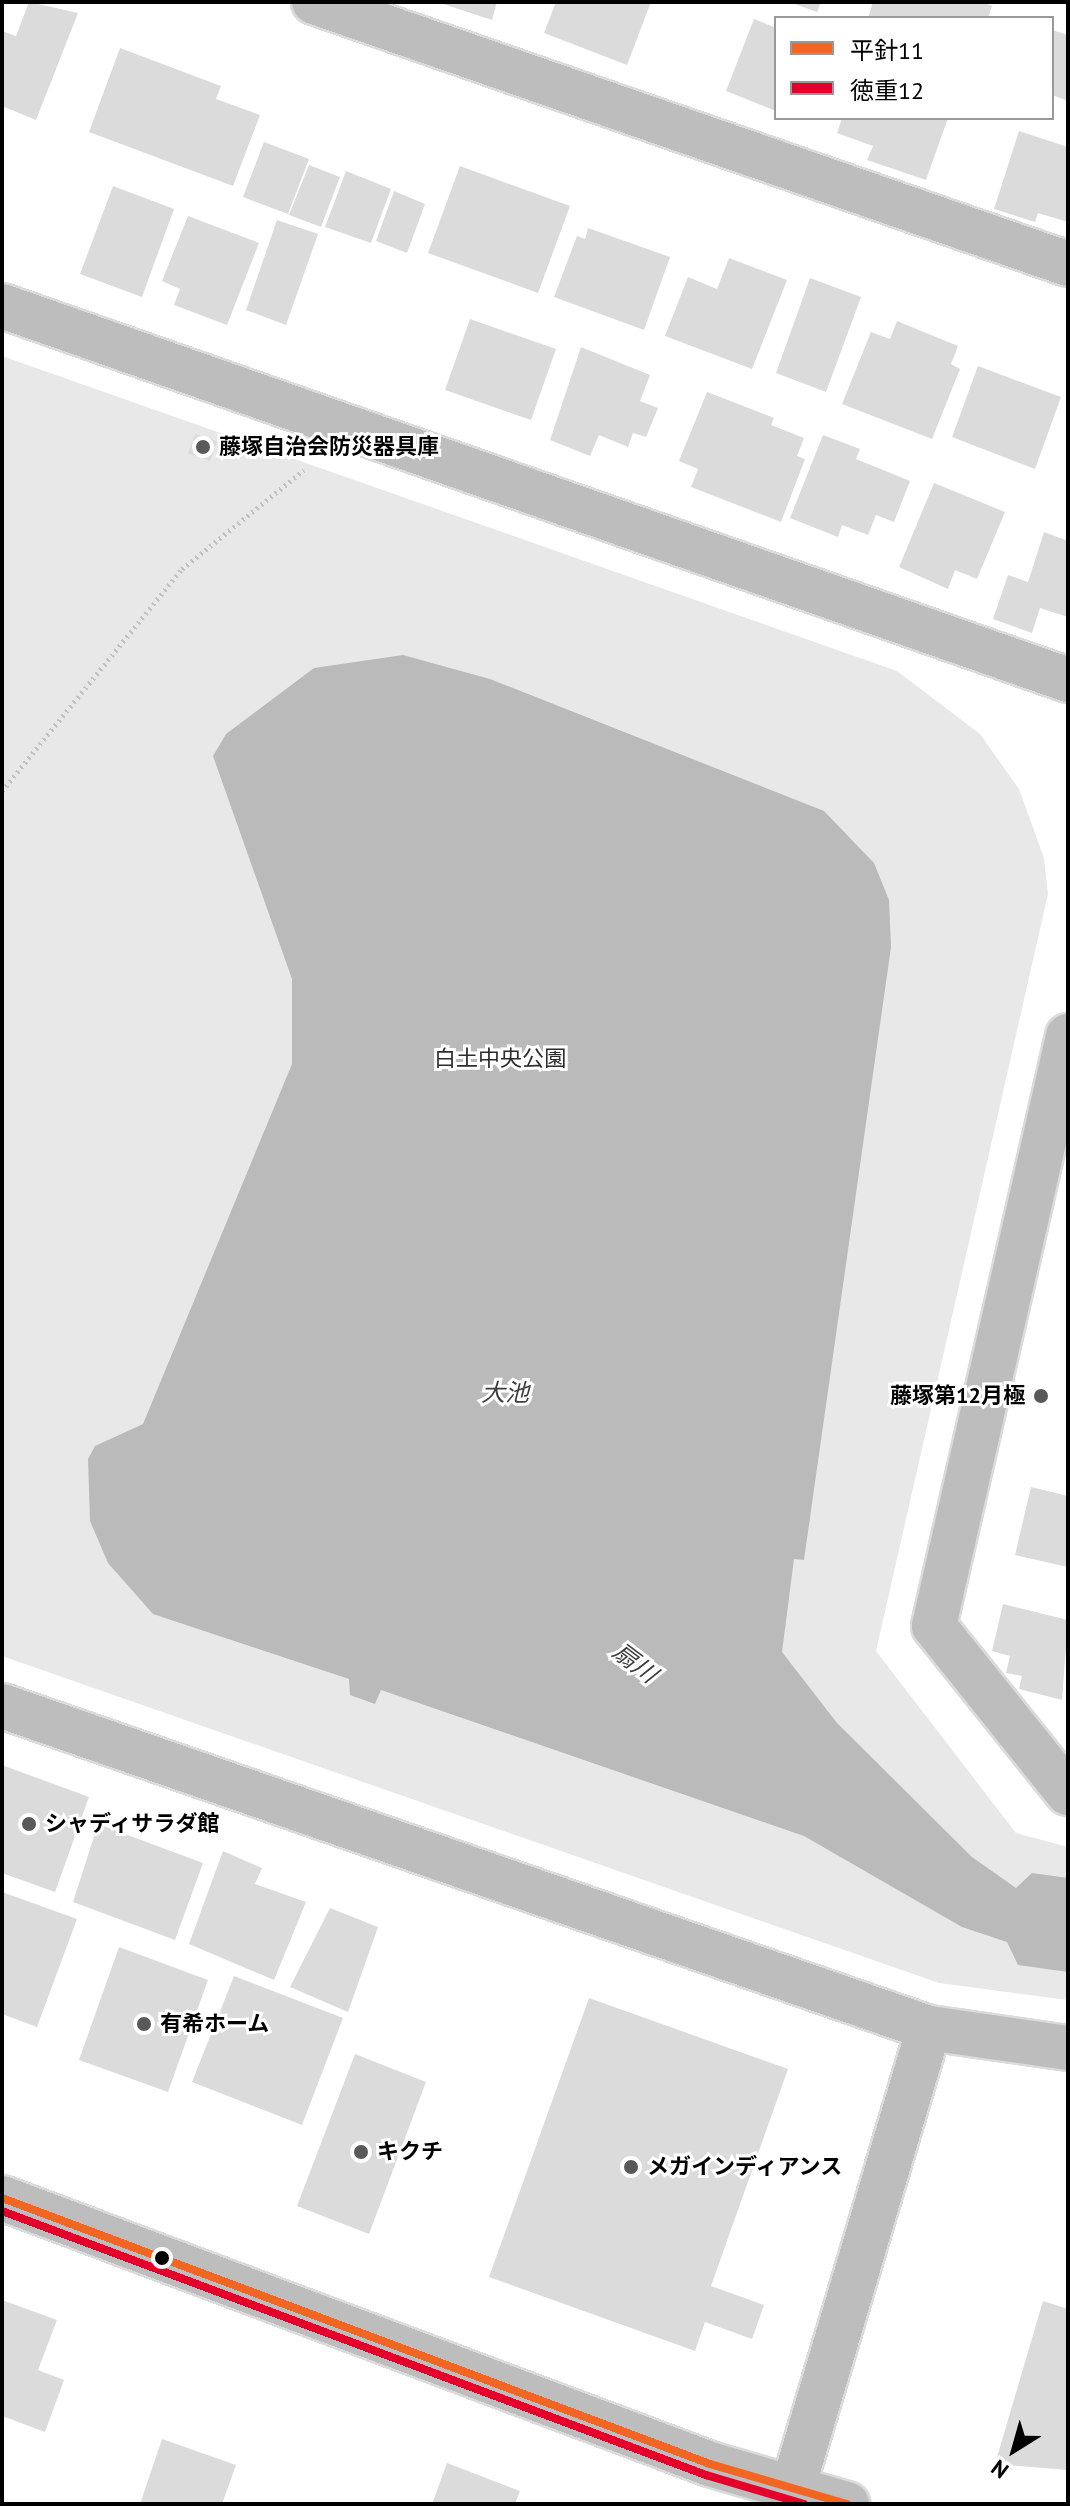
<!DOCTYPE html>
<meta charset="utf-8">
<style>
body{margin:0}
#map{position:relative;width:1070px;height:2506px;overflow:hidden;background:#fff;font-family:"PT Sans","Noto Sans JP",sans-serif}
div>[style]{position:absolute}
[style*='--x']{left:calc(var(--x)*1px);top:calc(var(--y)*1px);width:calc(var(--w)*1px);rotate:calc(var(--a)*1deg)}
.green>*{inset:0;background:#e8e8e8}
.water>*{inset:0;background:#bababa}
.building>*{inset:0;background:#dbdbdb}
.path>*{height:5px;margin-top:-2.5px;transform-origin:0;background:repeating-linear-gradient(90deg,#c2c2c2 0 2px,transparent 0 6px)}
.roads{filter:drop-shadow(2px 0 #dbdbdb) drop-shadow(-2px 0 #dbdbdb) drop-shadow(0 2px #dbdbdb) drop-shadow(0 -2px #dbdbdb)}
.street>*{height:44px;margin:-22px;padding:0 22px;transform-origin:22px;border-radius:22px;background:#bdbdbd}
.primary>*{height:44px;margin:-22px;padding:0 22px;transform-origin:22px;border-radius:22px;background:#bdbdbd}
.bus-1>*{height:8px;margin:-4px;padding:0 4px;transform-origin:4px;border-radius:4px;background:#f26522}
.bus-2>*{height:8px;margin:-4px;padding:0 4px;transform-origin:4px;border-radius:4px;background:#e4002b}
.dots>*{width:22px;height:22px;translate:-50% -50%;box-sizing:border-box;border:4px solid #fff;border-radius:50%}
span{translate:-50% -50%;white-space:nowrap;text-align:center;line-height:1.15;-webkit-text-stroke:6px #fff;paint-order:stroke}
.poi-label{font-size:22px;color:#000;font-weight:700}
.left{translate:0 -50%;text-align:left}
.right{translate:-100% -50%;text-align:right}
.park-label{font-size:22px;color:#2c2c2c}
.water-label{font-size:24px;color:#3d3d3d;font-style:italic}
.frame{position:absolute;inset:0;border:4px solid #000;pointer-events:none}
.legend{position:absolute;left:774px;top:16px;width:280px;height:104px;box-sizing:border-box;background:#fff;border:2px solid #999;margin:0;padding:10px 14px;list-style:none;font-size:24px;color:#000}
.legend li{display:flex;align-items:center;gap:16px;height:40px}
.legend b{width:40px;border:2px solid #999}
.north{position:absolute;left:974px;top:2410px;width:80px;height:80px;-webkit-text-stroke:6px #fff;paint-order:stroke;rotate:217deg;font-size:22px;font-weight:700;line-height:32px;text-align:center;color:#000}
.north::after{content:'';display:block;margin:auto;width:28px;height:36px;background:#000;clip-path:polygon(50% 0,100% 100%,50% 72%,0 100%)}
</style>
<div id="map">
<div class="green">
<i style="clip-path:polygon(2px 356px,897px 671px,980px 734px,1019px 789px,1044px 858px,1048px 894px,876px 1651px,1016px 1833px,1068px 1847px,1068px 2000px,939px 1983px,2px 1656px)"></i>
</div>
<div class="water">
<i style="clip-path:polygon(403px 655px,490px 679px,824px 811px,874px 863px,889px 900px,891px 947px,804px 1560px,794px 1559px,782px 1652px,837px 1723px,972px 1857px,1016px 1888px,1032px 1873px,1068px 1878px,1068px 1972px,1018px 1965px,1007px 1942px,962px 1927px,804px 1836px,381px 1690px,375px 1704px,350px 1695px,349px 1679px,153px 1614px,108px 1563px,90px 1521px,88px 1459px,95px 1446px,143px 1424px,292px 1064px,292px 979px,213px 756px,226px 734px,314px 668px)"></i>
</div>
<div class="building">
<i style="clip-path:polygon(29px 2px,78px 13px,36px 120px,2px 106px,2px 31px,16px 36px)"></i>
<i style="clip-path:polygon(437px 2px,497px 2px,492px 20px)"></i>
<i style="clip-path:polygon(556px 2px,651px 2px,627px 65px,544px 33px)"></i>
<i style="clip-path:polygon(789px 2px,821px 2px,817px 12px)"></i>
<i style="clip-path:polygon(873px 2px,982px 2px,992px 6px,988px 18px,868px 18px)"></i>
<i style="clip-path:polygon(754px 19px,776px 28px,776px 111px,726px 91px)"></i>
<i style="clip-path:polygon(1052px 30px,1068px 35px,1068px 101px,1052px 95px)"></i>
<i style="clip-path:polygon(120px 48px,221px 86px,216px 99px,260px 115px,233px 186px,89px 132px)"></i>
<i style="clip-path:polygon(842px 118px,948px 118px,926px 180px,867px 160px,873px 146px,837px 133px)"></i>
<i style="clip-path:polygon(1019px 131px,1068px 147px,1068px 222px,1038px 213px,1035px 222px,994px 209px)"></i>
<i style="clip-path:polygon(264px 142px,309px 159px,288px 214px,243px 197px)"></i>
<i style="clip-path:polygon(309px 165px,340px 177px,321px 227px,289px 215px)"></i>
<i style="clip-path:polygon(460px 166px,570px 206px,538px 293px,428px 253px)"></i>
<i style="clip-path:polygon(346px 171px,391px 189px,371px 243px,325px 227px)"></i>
<i style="clip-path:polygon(113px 186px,174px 209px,142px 297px,80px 274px)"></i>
<i style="clip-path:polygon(394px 191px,425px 204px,407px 253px,376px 241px)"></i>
<i style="clip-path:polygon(188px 216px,259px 243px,227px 325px,174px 305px,180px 289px,162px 281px)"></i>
<i style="clip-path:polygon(277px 220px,318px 234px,286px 325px,246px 310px)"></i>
<i style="clip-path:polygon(588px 228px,670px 257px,644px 330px,554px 297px,577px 236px,585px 239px)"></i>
<i style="clip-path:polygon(729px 258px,787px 280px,752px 369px,665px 336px,688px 277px,717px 289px)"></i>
<i style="clip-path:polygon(810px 278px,861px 297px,826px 392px,776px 373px)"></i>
<i style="clip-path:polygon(470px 319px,556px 349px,531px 420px,445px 390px)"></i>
<i style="clip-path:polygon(897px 321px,958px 346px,951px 364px,960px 369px,932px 439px,842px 404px,871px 332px,890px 339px)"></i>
<i style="clip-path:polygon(581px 347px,650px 375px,640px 401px,658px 408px,646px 437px,633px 433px,628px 447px,599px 435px,590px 456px,550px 440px)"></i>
<i style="clip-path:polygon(978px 366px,1061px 397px,1035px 469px,952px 437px)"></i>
<i style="clip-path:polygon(707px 392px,774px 418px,771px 425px,804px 438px,797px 456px,805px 459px,781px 522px,691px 487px,698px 469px,679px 461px)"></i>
<i style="clip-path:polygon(195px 434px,217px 441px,210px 461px,188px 453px)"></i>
<i style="clip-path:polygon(823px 435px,860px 449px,856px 459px,910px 481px,894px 522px,876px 515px,868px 535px,842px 525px,838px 537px,790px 518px)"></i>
<i style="clip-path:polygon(934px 483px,1005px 512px,977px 579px,955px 570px,948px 589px,899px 567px)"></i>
<i style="clip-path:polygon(1044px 532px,1068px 541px,1068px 617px,1040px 608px,1032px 633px,993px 619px,1008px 575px,1028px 582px)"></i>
<i style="clip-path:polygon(1031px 1487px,1068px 1496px,1068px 1567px,1015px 1555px)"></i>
<i style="clip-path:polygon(1003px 1604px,1068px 1620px,1062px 1700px,1019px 1689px,1022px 1676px,1006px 1673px,1010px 1656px,992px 1651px)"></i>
<i style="clip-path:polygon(2px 1765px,89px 1797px,55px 1892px,2px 1873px)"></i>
<i style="clip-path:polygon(98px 1824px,203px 1863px,175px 1940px,73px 1902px)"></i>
<i style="clip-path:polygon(223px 1851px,262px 1868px,255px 1884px,306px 1902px,274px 1980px,189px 1944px)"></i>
<i style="clip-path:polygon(2px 1892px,77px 1919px,37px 2027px,2px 2014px)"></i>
<i style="clip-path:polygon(330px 1908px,378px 1927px,348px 2012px,290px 1987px)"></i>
<i style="clip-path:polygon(119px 1947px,208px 1980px,168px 2092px,79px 2060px)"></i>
<i style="clip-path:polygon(234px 1976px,343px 2018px,302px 2125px,192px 2082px)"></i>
<i style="clip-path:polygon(589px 1998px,788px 2069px,711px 2286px,764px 2305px,752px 2339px,705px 2322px,695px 2351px,489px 2277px)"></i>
<i style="clip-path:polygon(355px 2054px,426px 2082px,369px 2234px,297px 2206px)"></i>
<i style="clip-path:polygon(2px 2300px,57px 2320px,38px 2370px,64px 2380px,45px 2432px,2px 2416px)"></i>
<i style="clip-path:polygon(1043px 2301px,1068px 2309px,1068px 2470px,995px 2464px)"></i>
<i style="clip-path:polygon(162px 2439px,236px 2465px,222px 2504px,140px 2504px)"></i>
<i style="clip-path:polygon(447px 2463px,520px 2491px,515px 2504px,432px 2504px)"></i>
</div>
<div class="path">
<i style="--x:2;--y:791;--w:286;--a:-51"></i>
<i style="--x:182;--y:569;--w:157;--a:-39.1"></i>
</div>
<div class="roads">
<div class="street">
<i style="--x:314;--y:2;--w:798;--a:19.16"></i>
<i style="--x:2;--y:306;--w:1130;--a:19.33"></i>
<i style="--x:1068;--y:1036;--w:605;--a:102.8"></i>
<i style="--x:934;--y:1626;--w:214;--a:51.3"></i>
<i style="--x:2;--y:1706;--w:981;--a:19.16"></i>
<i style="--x:929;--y:2028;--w:140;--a:8.2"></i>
<i style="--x:788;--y:2504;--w:496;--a:-73.5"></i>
</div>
<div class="primary">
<i style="--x:2;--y:2198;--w:756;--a:20.59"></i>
<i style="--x:710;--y:2464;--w:143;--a:16.3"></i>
</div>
</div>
<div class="bus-1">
<i style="--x:2;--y:2198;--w:756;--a:20.59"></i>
<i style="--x:710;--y:2464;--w:143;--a:16.3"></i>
</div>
<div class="bus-2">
<i style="--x:2;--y:2211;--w:752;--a:20.56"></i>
<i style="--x:706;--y:2475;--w:102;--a:16.5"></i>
</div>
<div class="dots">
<i style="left:203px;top:447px;background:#595959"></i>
<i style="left:1041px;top:1396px;background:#595959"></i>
<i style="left:29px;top:1824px;background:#595959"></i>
<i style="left:144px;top:2024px;background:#595959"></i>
<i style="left:361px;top:2152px;background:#595959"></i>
<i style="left:631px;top:2167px;background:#595959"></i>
<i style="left:162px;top:2258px;background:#000"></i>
</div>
<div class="poi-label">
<span class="left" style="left:219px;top:447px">藤塚自治会防災器具庫</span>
<span class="right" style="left:1025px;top:1396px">藤塚第12月極</span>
<span class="left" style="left:45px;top:1824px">シャディサラダ館</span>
<span class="left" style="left:160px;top:2024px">有希ホーム</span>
<span class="left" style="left:377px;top:2152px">キクチ</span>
<span class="left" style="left:647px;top:2167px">メガインディアンス</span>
</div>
<div class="park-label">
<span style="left:500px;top:1059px">白土中央公園</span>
</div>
<div class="water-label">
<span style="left:505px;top:1393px">大池</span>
<span style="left:635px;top:1663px;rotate:37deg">扇川</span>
</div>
<div class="frame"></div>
<ul class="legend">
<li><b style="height:10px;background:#f26522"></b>平針11</li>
<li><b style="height:10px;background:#e4002b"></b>徳重12</li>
</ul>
<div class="north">N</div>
</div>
